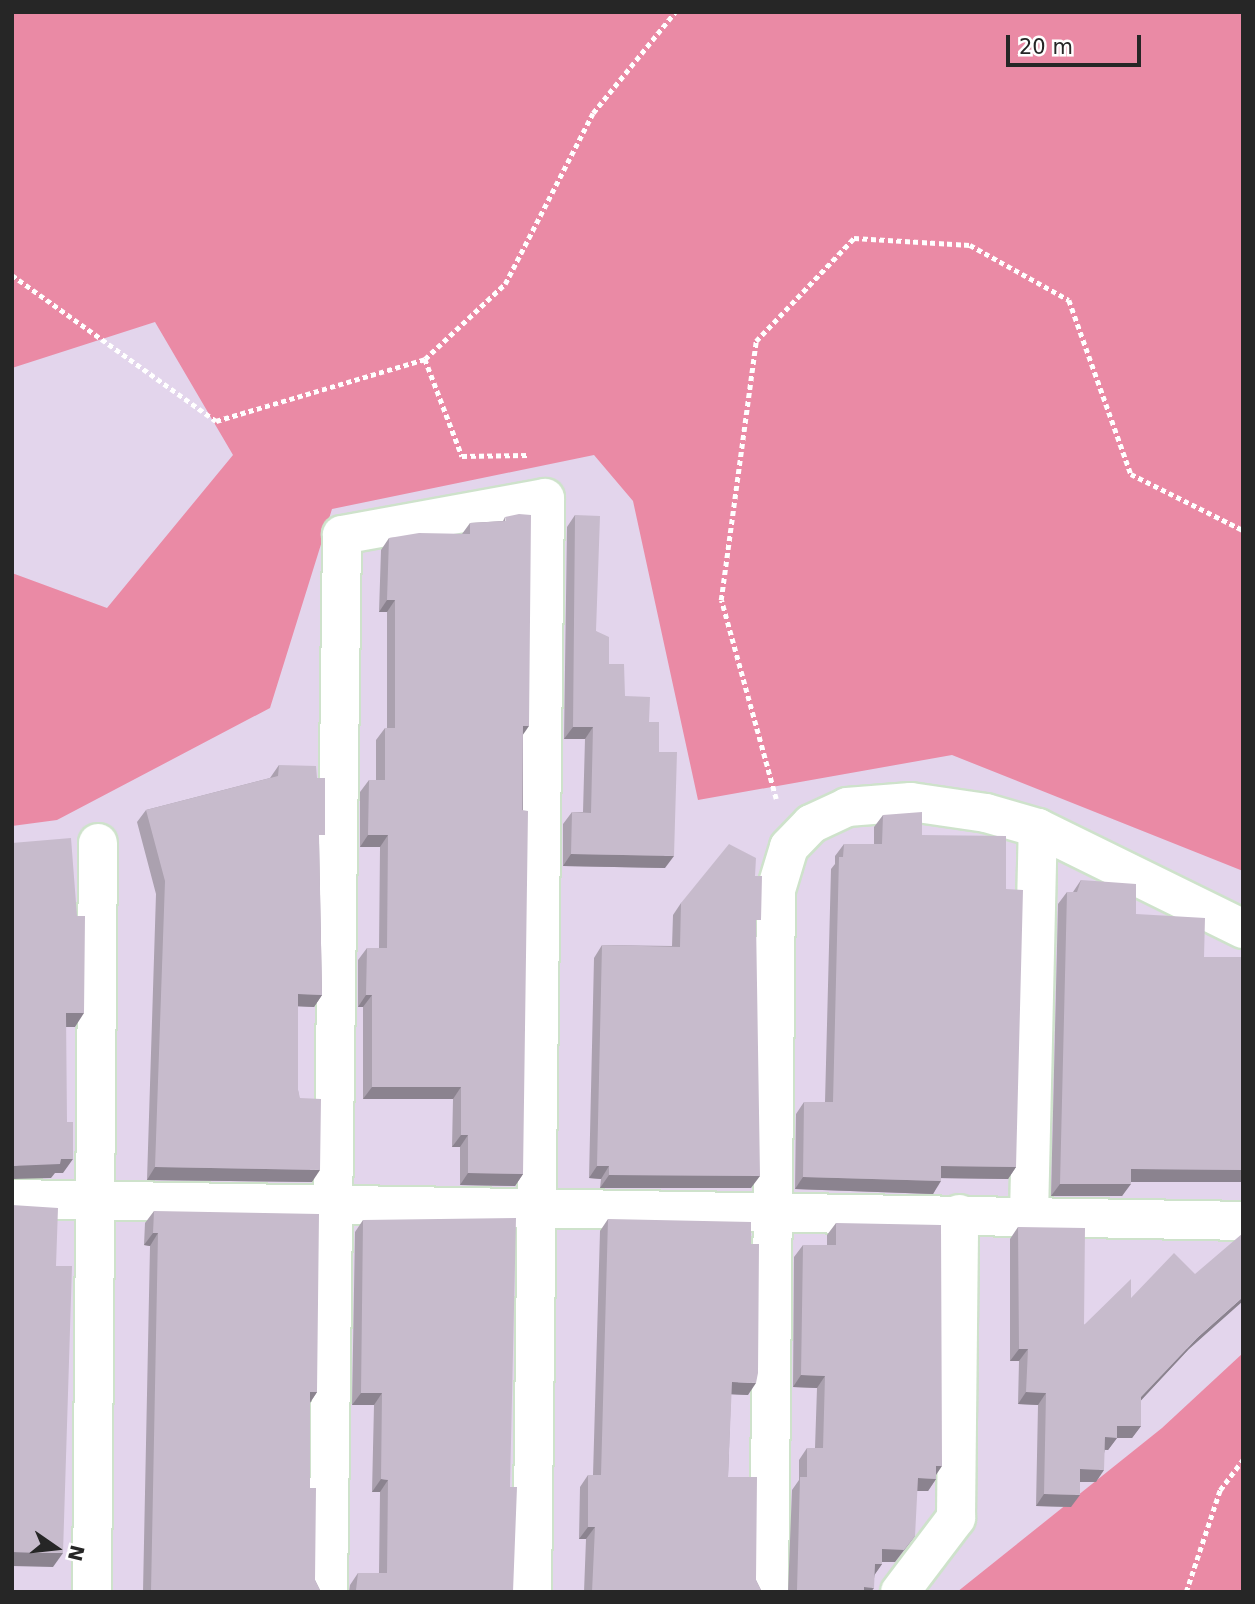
<!DOCTYPE html>
<style>
body{margin:0}
#map{position:relative;width:1255px;height:1604px;overflow:hidden;background:#e3d5ec;font-family:"DejaVu Sans",sans-serif}
div>[style]{position:absolute}
[style*='--x']{left:calc(var(--x)*1px);top:calc(var(--y)*1px);width:calc(var(--w)*1px);rotate:calc(var(--a)*1deg)}
.green>*{inset:0;background:#ea8aa5}
.path>*{height:4.5px;margin-top:-2.25px;transform-origin:0;background:repeating-linear-gradient(90deg,#fff 0 5px,transparent 0 8.5px)}
.roads{filter:drop-shadow(2px 0 #cee2cb) drop-shadow(-2px 0 #cee2cb) drop-shadow(0 2px #cee2cb) drop-shadow(0 -2px #cee2cb)}
.minor>*{height:38px;margin:-19px;padding:0 19px;transform-origin:19px;border-radius:19px;background:#fff}
.wall>*{inset:0;background:#aba1af}
.shaded-wall>*{inset:0;background:#8b838f}
.building>*{inset:0;background:#c7bbcc}
span{translate:-50% -50%;white-space:nowrap;text-align:center;line-height:1.15;-webkit-text-stroke:7px #fff;paint-order:stroke}
.frame{position:absolute;inset:0;border:14px solid #262626;pointer-events:none}
.north{position:absolute;left:21px;top:1513px;width:70px;height:70px;-webkit-text-stroke:5px #fff;paint-order:stroke;rotate:104deg;font-size:19px;font-weight:700;line-height:28px;text-align:center;color:#262626}
.north::after{content:'';display:block;margin:auto;width:24px;height:32px;background:#262626;clip-path:polygon(50% 0,100% 100%,50% 72%,0 100%)}
.scale{position:absolute;left:1006px;top:35px;width:135px;height:32px;box-sizing:border-box;border:4px solid #262626;border-top:0;padding-left:9px;font-size:21px;line-height:24px;white-space:nowrap;color:#262626;-webkit-text-stroke:5px #fff;paint-order:stroke}
</style>
<div id="map">
<div class="green">
<i style="clip-path:polygon(12px 12px,1243px 12px,1243px 871px,952px 755px,698px 800px,633px 501px,594px 455px,332px 509px,270px 708px,57px 820px,12px 826px,12px 573px,107px 608px,233px 455px,155px 322px,12px 368px)"></i>
<i style="clip-path:polygon(1243px 1353px,1243px 1592px,957px 1592px,1162px 1428px)"></i>
</div>
<div class="path">
<i style="--x:12;--y:275;--w:251;--a:35.6"></i>
<i style="--x:216;--y:421;--w:218;--a:-16.5"></i>
<i style="--x:425;--y:359;--w:104;--a:69.1"></i>
<i style="--x:462;--y:456;--w:67;--a:-0.9"></i>
<i style="--x:425;--y:359;--w:110;--a:-43.2"></i>
<i style="--x:505;--y:284;--w:192;--a:-62.8"></i>
<i style="--x:593;--y:113;--w:130;--a:-50.9"></i>
<i style="--x:776;--y:799;--w:206;--a:-105.4"></i>
<i style="--x:721;--y:600;--w:261;--a:-82.3"></i>
<i style="--x:756;--y:341;--w:142;--a:-46.4"></i>
<i style="--x:854;--y:238;--w:116;--a:3.5"></i>
<i style="--x:970;--y:245;--w:113;--a:29.1"></i>
<i style="--x:1069;--y:300;--w:185;--a:70.4"></i>
<i style="--x:1131;--y:474;--w:125;--a:26.6"></i>
<i style="--x:1186;--y:1592;--w:108;--a:-71.6"></i>
<i style="--x:1220;--y:1490;--w:39;--a:-53"></i>
</div>
<div class="roads">
<div class="minor">
<i style="--x:12;--y:1199;--w:1231;--a:1.02"></i>
<i style="--x:1029;--y:1216;--w:388;--a:-88.7"></i>
<i style="--x:92;--y:1592;--w:749;--a:-89.54"></i>
<i style="--x:328;--y:1592;--w:1057;--a:-89.24"></i>
<i style="--x:342;--y:535;--w:206;--a:-10.3"></i>
<i style="--x:545;--y:498;--w:1094;--a:90.68"></i>
<i style="--x:769;--y:1592;--w:702;--a:-89.43"></i>
<i style="--x:776;--y:890;--w:45;--a:-73.2"></i>
<i style="--x:789;--y:847;--w:32;--a:-46"></i>
<i style="--x:811;--y:824;--w:40;--a:-25"></i>
<i style="--x:847;--y:807;--w:64;--a:-4.5"></i>
<i style="--x:911;--y:802;--w:76;--a:8.3"></i>
<i style="--x:986;--y:813;--w:54;--a:16.1"></i>
<i style="--x:1038;--y:828;--w:229;--a:26.2"></i>
<i style="--x:900;--y:1592;--w:93;--a:-52.9"></i>
<i style="--x:956;--y:1518;--w:304;--a:-89.4"></i>
</div>
</div>
<div class="wall">
<i style="clip-path:polygon(575px 515px,596px 631px,609px 664px,625px 696px,649px 722px,659px 752px,665px 868px,563px 866px,563px 824px,572px 812px,583px 812px,585px 739px,564px 739px,567px 527px)"></i>
<i style="clip-path:polygon(505px 517px,523px 735px,523px 1174px,515px 1186px,460px 1185px,460px 1147px,452px 1147px,453px 1099px,363px 1099px,363px 1007px,358px 1007px,358px 960px,367px 948px,379px 948px,380px 847px,360px 847px,360px 792px,369px 780px,376px 780px,376px 740px,385px 728px,387px 728px,387px 612px,379px 612px,381px 550px,389px 538px,462px 534px,470px 523px,503px 521px)"></i>
<i style="clip-path:polygon(279px 765px,319px 842px,322px 995px,314px 1007px,298px 1006px,298px 1090px,312px 1182px,147px 1180px,156px 894px,137px 822px,146px 810px,270px 778px)"></i>
<i style="clip-path:polygon(883px 815px,922px 835px,1006px 889px,1016px 1167px,1008px 1179px,941px 1178px,933px 1194px,795px 1189px,796px 1114px,804px 1102px,825px 1102px,831px 869px,835px 864px,835px 856px,844px 844px,874px 844px,874px 827px)"></i>
<i style="clip-path:polygon(755px 876px,756px 928px,751px 1188px,600px 1188px,601px 1179px,589px 1178px,594px 958px,602px 945px,672px 946px,673px 915px,681px 903px)"></i>
<i style="clip-path:polygon(1081px 880px,1204px 957px,1243px 1182px,1131px 1182px,1122px 1196px,1051px 1196px,1058px 904px,1067px 892px,1073px 892px)"></i>
<i style="clip-path:polygon(154px 1211px,317px 1392px,310px 1403px,310px 1488px,315px 1580px,321px 1592px,143px 1592px,150px 1246px,144px 1245px,145px 1223px)"></i>
<i style="clip-path:polygon(608px 1219px,748px 1395px,731px 1394px,728px 1477px,756px 1580px,762px 1592px,584px 1592px,586px 1539px,579px 1539px,580px 1487px,588px 1475px,593px 1475px,600px 1231px)"></i>
<i style="clip-path:polygon(363px 1220px,510px 1487px,513px 1592px,349px 1592px,350px 1585px,358px 1573px,379px 1573px,380px 1492px,372px 1492px,374px 1405px,352px 1405px,355px 1232px)"></i>
<i style="clip-path:polygon(836px 1223px,936px 1475px,936px 1479px,928px 1491px,917px 1491px,895px 1562px,882px 1562px,882px 1564px,875px 1574px,871px 1592px,788px 1592px,792px 1490px,799px 1480px,799px 1460px,807px 1448px,815px 1448px,817px 1388px,793px 1387px,794px 1257px,803px 1245px,827px 1245px,827px 1235px)"></i>
<i style="clip-path:polygon(1018px 1227px,1084px 1325px,1131px 1298px,1188px 1350px,1141px 1400px,1141px 1426px,1132px 1438px,1117px 1438px,1108px 1450px,1105px 1450px,1096px 1482px,1080px 1482px,1071px 1507px,1036px 1506px,1038px 1405px,1018px 1404px,1019px 1361px,1010px 1361px,1010px 1239px)"></i>
</div>
<div class="shaded-wall">
<i style="clip-path:polygon(387px 600px,395px 600px,387px 612px,379px 612px)"></i>
<i style="clip-path:polygon(523px 726px,529px 726px,520px 739px)"></i>
<i style="clip-path:polygon(573px 727px,593px 727px,585px 739px,564px 739px)"></i>
<i style="clip-path:polygon(368px 835px,388px 835px,380px 847px,360px 847px)"></i>
<i style="clip-path:polygon(571px 854px,674px 856px,665px 868px,563px 866px)"></i>
<i style="clip-path:polygon(298px 994px,322px 995px,314px 1007px,289px 1006px)"></i>
<i style="clip-path:polygon(366px 995px,372px 995px,363px 1007px,358px 1007px)"></i>
<i style="clip-path:polygon(66px 1013px,84px 1013px,75px 1027px,57px 1027px)"></i>
<i style="clip-path:polygon(372px 1087px,461px 1087px,453px 1099px,363px 1099px)"></i>
<i style="clip-path:polygon(461px 1135px,468px 1135px,460px 1147px,452px 1147px)"></i>
<i style="clip-path:polygon(61px 1159px,73px 1159px,63px 1173px,55px 1173px,51px 1178px,12px 1179px,12px 1166px)"></i>
<i style="clip-path:polygon(597px 1166px,609px 1166px,601px 1179px,589px 1178px)"></i>
<i style="clip-path:polygon(941px 1166px,1016px 1167px,1008px 1179px,933px 1178px)"></i>
<i style="clip-path:polygon(155px 1167px,320px 1170px,312px 1182px,147px 1180px)"></i>
<i style="clip-path:polygon(1131px 1169px,1243px 1170px,1243px 1182px,1122px 1182px)"></i>
<i style="clip-path:polygon(468px 1173px,523px 1174px,515px 1186px,460px 1185px)"></i>
<i style="clip-path:polygon(609px 1175px,760px 1176px,751px 1188px,600px 1188px)"></i>
<i style="clip-path:polygon(803px 1177px,941px 1181px,933px 1194px,795px 1189px)"></i>
<i style="clip-path:polygon(1060px 1184px,1131px 1184px,1122px 1196px,1051px 1196px)"></i>
<i style="clip-path:polygon(153px 1233px,158px 1233px,150px 1246px,144px 1245px)"></i>
<i style="clip-path:polygon(1243px 1297px,1243px 1301px,1188px 1350px,1133px 1409px,1141px 1397px,1197px 1338px)"></i>
<i style="clip-path:polygon(1019px 1349px,1028px 1349px,1019px 1361px,1010px 1361px)"></i>
<i style="clip-path:polygon(801px 1375px,825px 1376px,817px 1388px,793px 1387px)"></i>
<i style="clip-path:polygon(732px 1382px,756px 1383px,748px 1395px,723px 1394px)"></i>
<i style="clip-path:polygon(310px 1392px,317px 1392px,309px 1404px)"></i>
<i style="clip-path:polygon(1026px 1392px,1046px 1393px,1038px 1405px,1018px 1404px)"></i>
<i style="clip-path:polygon(361px 1393px,382px 1393px,374px 1405px,352px 1405px)"></i>
<i style="clip-path:polygon(1117px 1426px,1141px 1426px,1132px 1438px,1117px 1438px,1108px 1450px,1096px 1449px,1105px 1437px)"></i>
<i style="clip-path:polygon(936px 1466px,942px 1466px,934px 1478px)"></i>
<i style="clip-path:polygon(1080px 1469px,1104px 1470px,1096px 1482px,1071px 1482px)"></i>
<i style="clip-path:polygon(918px 1478px,936px 1479px,928px 1491px,909px 1491px)"></i>
<i style="clip-path:polygon(381px 1479px,388px 1480px,380px 1492px,372px 1492px)"></i>
<i style="clip-path:polygon(1044px 1494px,1080px 1495px,1071px 1507px,1036px 1506px)"></i>
<i style="clip-path:polygon(588px 1527px,595px 1527px,586px 1539px,579px 1539px)"></i>
<i style="clip-path:polygon(915px 1536px,895px 1562px,874px 1562px,882px 1549px)"></i>
<i style="clip-path:polygon(12px 1552px,63px 1553px,53px 1567px,12px 1566px)"></i>
<i style="clip-path:polygon(875px 1564px,882px 1564px,873px 1577px)"></i>
<i style="clip-path:polygon(864px 1587px,874px 1588px,871px 1592px,861px 1592px)"></i>
</div>
<div class="building">
<i style="clip-path:polygon(519px 514px,531px 515px,529px 726px,523px 726px,522px 810px,528px 811px,523px 1174px,468px 1173px,468px 1135px,461px 1135px,461px 1087px,372px 1087px,372px 995px,366px 995px,367px 948px,387px 948px,388px 835px,368px 835px,369px 780px,385px 780px,385px 728px,395px 728px,395px 600px,387px 600px,389px 538px,419px 533px,470px 534px,470px 523px,506px 521px,505px 517px)"></i>
<i style="clip-path:polygon(575px 515px,600px 516px,596px 631px,609px 637px,609px 664px,624px 664px,625px 696px,650px 697px,649px 722px,659px 722px,659px 752px,677px 752px,674px 856px,571px 854px,572px 812px,591px 813px,593px 727px,573px 727px)"></i>
<i style="clip-path:polygon(279px 765px,316px 766px,317px 778px,325px 778px,325px 835px,319px 835px,322px 995px,298px 994px,298px 1090px,300px 1098px,321px 1099px,320px 1170px,155px 1167px,165px 881px,146px 810px,278px 776px)"></i>
<i style="clip-path:polygon(922px 812px,922px 835px,1006px 836px,1006px 889px,1023px 890px,1016px 1167px,941px 1166px,941px 1181px,803px 1177px,804px 1102px,833px 1102px,839px 857px,843px 857px,844px 844px,882px 844px,883px 815px)"></i>
<i style="clip-path:polygon(71px 838px,77px 916px,85px 916px,84px 1013px,66px 1013px,67px 1122px,73px 1122px,73px 1159px,61px 1159px,60px 1164px,12px 1166px,12px 882px,13px 882px,12px 843px)"></i>
<i style="clip-path:polygon(729px 844px,756px 858px,755px 876px,762px 876px,761px 920px,756px 920px,760px 1176px,609px 1175px,609px 1166px,597px 1166px,602px 945px,680px 947px,681px 903px)"></i>
<i style="clip-path:polygon(1081px 880px,1136px 884px,1136px 914px,1205px 918px,1204px 957px,1243px 957px,1243px 1170px,1131px 1169px,1131px 1184px,1060px 1184px,1067px 892px,1077px 892px)"></i>
<i style="clip-path:polygon(12px 1205px,58px 1208px,56px 1266px,72px 1266px,63px 1553px,12px 1552px)"></i>
<i style="clip-path:polygon(154px 1211px,319px 1214px,317px 1392px,310px 1392px,310px 1488px,316px 1488px,315px 1580px,321px 1592px,151px 1592px,158px 1233px,153px 1233px)"></i>
<i style="clip-path:polygon(516px 1218px,510px 1487px,517px 1487px,513px 1592px,354px 1592px,356px 1590px,358px 1573px,387px 1573px,388px 1480px,381px 1479px,382px 1393px,361px 1393px,363px 1220px)"></i>
<i style="clip-path:polygon(608px 1219px,751px 1222px,751px 1244px,759px 1244px,758px 1373px,756px 1383px,732px 1382px,728px 1477px,757px 1477px,756px 1580px,762px 1592px,592px 1592px,595px 1527px,588px 1527px,588px 1475px,601px 1475px)"></i>
<i style="clip-path:polygon(836px 1223px,941px 1225px,942px 1466px,936px 1466px,936px 1479px,918px 1478px,915px 1536px,904px 1550px,882px 1549px,882px 1564px,875px 1564px,874px 1588px,864px 1587px,864px 1592px,794px 1592px,797px 1590px,800px 1477px,807px 1477px,807px 1448px,823px 1448px,825px 1376px,801px 1375px,803px 1245px,836px 1245px)"></i>
<i style="clip-path:polygon(1018px 1227px,1085px 1228px,1084px 1325px,1131px 1279px,1131px 1298px,1174px 1253px,1195px 1274px,1243px 1233px,1243px 1297px,1197px 1338px,1141px 1397px,1141px 1426px,1117px 1426px,1117px 1438px,1105px 1437px,1104px 1470px,1080px 1469px,1080px 1495px,1044px 1494px,1046px 1393px,1026px 1392px,1028px 1349px,1019px 1349px)"></i>
</div>
<div class="frame"></div>
<div class="north">N</div>
<div class="scale">20 m</div>
</div>
